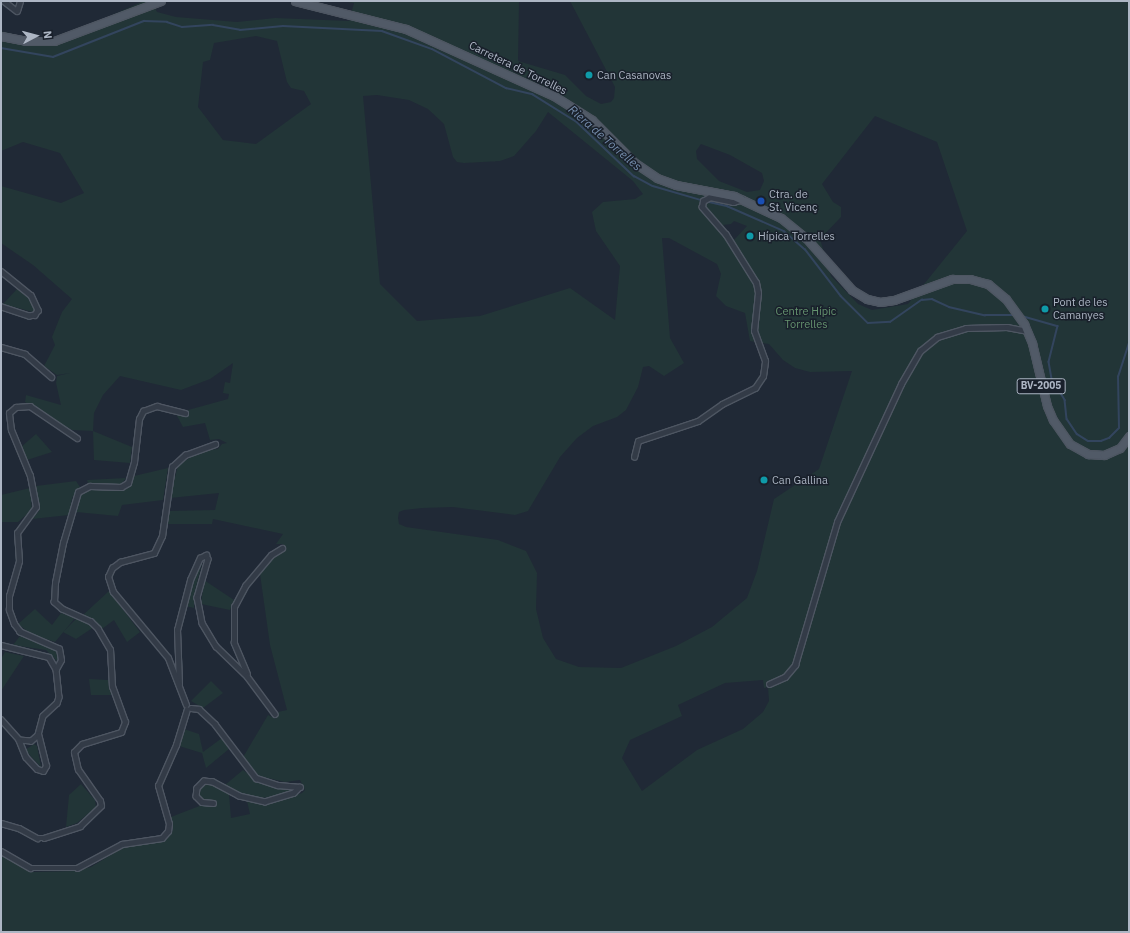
<!DOCTYPE html>
<meta charset="utf-8">
<style>
body{margin:0}
#map{position:relative;width:1130px;height:933px;overflow:hidden;background:#202936;font-family:"IBM Plex Sans",sans-serif}
div>[style]{position:absolute}
[style*='--x']{left:calc(var(--x)*1px);top:calc(var(--y)*1px);width:calc(var(--w)*1px);rotate:calc(var(--a)*1deg)}
.green>*{inset:0;background:#223537}
.stream>*{height:1.5px;margin:-0.75px;padding:0 0.75px;transform-origin:0.75px;border-radius:0.75px;background:#33455e}
.roads{filter:drop-shadow(1px 0 #4e5662) drop-shadow(-1px 0 #4e5662) drop-shadow(0 1px #4e5662) drop-shadow(0 -1px #4e5662)}
.minor>*{height:4.5px;margin:-2.25px;padding:0 2.25px;transform-origin:2.25px;border-radius:2.25px;background:#333b47}
.primary>*{height:7px;margin:-3.5px;padding:0 3.5px;transform-origin:3.5px;border-radius:3.5px;background:#515a67}
.dots>*{width:11px;height:11px;translate:-50% -50%;box-sizing:border-box;border:2px solid #19202b;border-radius:50%}
span{translate:-50% -50%;white-space:nowrap;text-align:center;line-height:1.15;-webkit-text-stroke:3px #19202b;paint-order:stroke}
.shield-label span{padding:1px 3px;background:#19202b;border:1px solid;border-radius:3px;-webkit-text-stroke-width:0}
.shield-label{font-size:10px;color:#adb6c4;font-weight:700}
.street-label{font-size:11px;color:#adb6c4}
.poi-label{font-size:11px;color:#adb6c4}
.left{translate:0 -50%;text-align:left}
.park-label{font-size:11px;color:#65936f}
.water-label{font-size:12px;color:#758dac;font-style:italic}
.frame{position:absolute;inset:0;border:2px solid #adb6c4;pointer-events:none}
.north{position:absolute;left:16px;top:16px;width:40px;height:40px;-webkit-text-stroke:3px #19202b;paint-order:stroke;rotate:84deg;font-size:11px;font-weight:700;line-height:16px;text-align:center;color:#adb6c4}
.north::after{content:'';display:block;margin:auto;width:14px;height:18px;background:#adb6c4;clip-path:polygon(50% 0,100% 100%,50% 72%,0 100%)}
</style>
<div id="map">
<div class="green">
<i style="clip-path:polygon(evenodd,144px 1px,151px 1px,157px 12px,176px 17px,237px 22px,275px 18px,349px 21px,354px 3px,341px 1px,519px 1px,518px 61px,565px 75px,586px 96px,601px 104px,611px 102px,614px 98px,615px 87px,570px 1px,1129px 1px,1129px 932px,1px 932px,1px 854px,33px 872px,76px 871px,91px 867px,124px 847px,162px 841px,172px 832px,171px 817px,202px 805px,216px 806px,215px 800px,205px 800px,200px 797px,200px 789px,205px 784px,213px 785px,229px 794px,231px 818px,250px 814px,247px 801px,274px 803px,302px 793px,305px 790px,300px 780px,285px 782px,259px 776px,242px 759px,268px 715px,276px 719px,278px 712px,287px 710px,270px 645px,260px 574px,276px 554px,285px 550px,283px 544px,276px 544px,283px 534px,213px 519px,212px 524px,167px 524px,168px 511px,215px 510px,219px 493px,170px 498px,178px 465px,201px 451px,218px 449px,222px 444px,227px 443px,219px 439px,210px 440px,205px 423px,183px 427px,176px 414px,187px 416px,188px 410px,228px 399px,229px 394px,223px 393px,225px 382px,230px 383px,233px 363px,210px 379px,181px 390px,120px 376px,103px 395px,94px 413px,93px 431px,72px 430px,25px 402px,26px 395px,61px 405px,56px 383px,57px 376px,70px 373px,57px 375px,44px 366px,55px 345px,52px 337px,62px 312px,72px 299px,33px 265px,1px 243px,1px 186px,61px 203px,84px 193px,60px 153px,23px 142px,1px 151px,1px 31px,33px 39px,46px 40px,73px 32px,144px 1px,256px 36px,277px 41px,287px 82px,291px 88px,304px 91px,311px 104px,256px 144px,223px 140px,198px 107px,203px 62px,210px 60px,214px 43px,256px 36px,144px 1px,377px 95px,409px 100px,428px 109px,444px 124px,453px 157px,457px 162px,464px 163px,500px 161px,514px 156px,536px 131px,548px 112px,633px 181px,643px 194px,635px 199px,603px 202px,592px 212px,596px 231px,620px 266px,615px 320px,570px 288px,480px 316px,417px 321px,380px 284px,363px 96px,377px 95px,144px 1px,875px 116px,937px 142px,967px 231px,908px 304px,872px 310px,858px 304px,831px 276px,820px 239px,841px 217px,841px 207px,833px 202px,822px 184px,875px 116px,144px 1px,701px 144px,730px 155px,762px 173px,764px 181px,760px 190px,747px 192px,719px 181px,697px 159px,696px 151px,701px 144px,144px 1px,734px 221px,747px 226px,734px 240px,723px 225px,731px 224px,734px 221px,144px 1px,662px 238px,669px 238px,717px 264px,721px 274px,716px 296px,726px 306px,745px 313px,750px 341px,769px 344px,783px 360px,795px 368px,810px 372px,852px 371px,819px 469px,774px 499px,757px 571px,747px 598px,712px 627px,676px 646px,621px 668px,579px 667px,556px 659px,543px 638px,536px 609px,537px 573px,526px 551px,498px 540px,406px 527px,399px 524px,398px 518px,399px 512px,404px 510px,422px 508px,453px 507px,515px 515px,528px 511px,560px 457px,577px 438px,593px 426px,617px 417px,626px 410px,638px 387px,643px 367px,649px 366px,664px 376px,684px 363px,670px 338px,662px 238px,144px 1px,763px 680px,764px 688px,768px 687px,769px 701px,763px 712px,743px 729px,697px 750px,642px 791px,622px 758px,630px 740px,682px 716px,678px 705px,725px 683px,763px 680px)"></i>
<i style="clip-path:polygon(17px 289px,31px 299px,35px 308px,33px 312px,3px 304px)"></i>
<i style="clip-path:polygon(93px 431px,132px 447px,130px 463px,94px 460px)"></i>
<i style="clip-path:polygon(36px 434px,52px 452px,27px 460px,21px 447px)"></i>
<i style="clip-path:polygon(168px 468px,163px 500px,122px 505px,118px 516px,76px 512px,78px 498px,84px 492px,95px 489px,122px 490px,130px 484px,134px 476px)"></i>
<i style="clip-path:polygon(126px 478px,121px 485px,88px 483px,87px 480px)"></i>
<i style="clip-path:polygon(76px 481px,80px 487px,72px 498px,69px 515px,32px 519px,39px 511px,36px 486px)"></i>
<i style="clip-path:polygon(30px 488px,32px 510px,18px 522px,1px 522px,1px 495px)"></i>
<i style="clip-path:polygon(203px 560px,195px 590px,194px 608px,186px 606px,192px 583px)"></i>
<i style="clip-path:polygon(204px 580px,234px 600px,230px 610px,201px 604px)"></i>
<i style="clip-path:polygon(109px 591px,140px 632px,127px 642px,114px 620px,102px 629px,93px 620px,83px 615px)"></i>
<i style="clip-path:polygon(35px 609px,52px 625px,61px 613px,75px 618px,55px 642px,31px 634px,18px 624px)"></i>
<i style="clip-path:polygon(77px 618px,94px 627px,76px 639px,63px 632px)"></i>
<i style="clip-path:polygon(20px 636px,55px 650px,58px 656px,57px 661px,46px 650px,13px 645px)"></i>
<i style="clip-path:polygon(5px 652px,24px 656px,1px 691px,1px 659px)"></i>
<i style="clip-path:polygon(89px 679px,108px 680px,111px 695px,91px 695px)"></i>
<i style="clip-path:polygon(211px 681px,223px 693px,203px 708px,191px 701px)"></i>
<i style="clip-path:polygon(184px 729px,199px 734px,203px 752px,222px 738px,229px 749px,206px 768px,202px 753px,179px 746px)"></i>
<i style="clip-path:polygon(34px 744px,37px 746px,41px 767px,25px 750px)"></i>
<i style="clip-path:polygon(243px 770px,261px 784px,292px 790px,280px 796px,261px 798px,240px 793px,225px 785px)"></i>
<i style="clip-path:polygon(81px 784px,95px 800px,96px 807px,77px 823px,66px 827px,69px 795px)"></i>
</div>
<div class="stream">
<i style="--x:1;--y:48;--w:53;--a:9.8"></i>
<i style="--x:53;--y:57;--w:98;--a:-21.6"></i>
<i style="--x:144;--y:21;--w:23;--a:2"></i>
<i style="--x:167;--y:22;--w:16;--a:18"></i>
<i style="--x:182;--y:27;--w:31;--a:-4"></i>
<i style="--x:213;--y:25;--w:27;--a:10"></i>
<i style="--x:240;--y:30;--w:43;--a:-5.3"></i>
<i style="--x:283;--y:26;--w:99;--a:2.9"></i>
<i style="--x:382;--y:31;--w:53;--a:19.8"></i>
<i style="--x:432;--y:49;--w:84;--a:27.8"></i>
<i style="--x:506;--y:88;--w:27;--a:13"></i>
<i style="--x:532;--y:94;--w:53;--a:31.9"></i>
<i style="--x:577;--y:122;--w:79;--a:43.5"></i>
<i style="--x:634;--y:176;--w:21;--a:28"></i>
<i style="--x:653;--y:186;--w:50;--a:16.3"></i>
<i style="--x:705;--y:201;--w:23;--a:13"></i>
<i style="--x:727;--y:206;--w:62;--a:23.7"></i>
<i style="--x:784;--y:231;--w:28;--a:41"></i>
<i style="--x:805;--y:249;--w:59;--a:52.5"></i>
<i style="--x:841;--y:296;--w:38;--a:45"></i>
<i style="--x:868;--y:323;--w:22;--a:-3"></i>
<i style="--x:890;--y:322;--w:39;--a:-35"></i>
<i style="--x:922;--y:300;--w:10;--a:-6"></i>
<i style="--x:932;--y:299;--w:19;--a:25"></i>
<i style="--x:949;--y:307;--w:37;--a:13"></i>
<i style="--x:985;--y:315;--w:29;--a:0"></i>
<i style="--x:1022;--y:316;--w:37;--a:16"></i>
<i style="--x:1058;--y:326;--w:37;--a:104"></i>
<i style="--x:1049;--y:362;--w:17;--a:80"></i>
<i style="--x:1052;--y:379;--w:25;--a:58"></i>
<i style="--x:1065;--y:400;--w:19;--a:84"></i>
<i style="--x:1067;--y:419;--w:18;--a:56"></i>
<i style="--x:1077;--y:434;--w:13;--a:32"></i>
<i style="--x:1088;--y:441;--w:13;--a:0"></i>
<i style="--x:1101;--y:441;--w:9;--a:-21"></i>
<i style="--x:1109;--y:438;--w:14;--a:-45"></i>
<i style="--x:1119;--y:428;--w:51;--a:-91.1"></i>
<i style="--x:1118;--y:377;--w:35;--a:-72"></i>
</div>
<div class="roads">
<div class="minor">
<i style="--x:4;--y:1;--w:16;--a:38"></i>
<i style="--x:17;--y:11;--w:10;--a:-73"></i>
<i style="--x:1;--y:271;--w:38;--a:39"></i>
<i style="--x:31;--y:295;--w:17;--a:65"></i>
<i style="--x:38;--y:310;--w:6;--a:121"></i>
<i style="--x:35;--y:315;--w:6;--a:171"></i>
<i style="--x:29;--y:316;--w:29;--a:-162"></i>
<i style="--x:1;--y:347;--w:25;--a:16"></i>
<i style="--x:25;--y:354;--w:35;--a:41"></i>
<i style="--x:634;--y:457;--w:16;--a:-76"></i>
<i style="--x:638;--y:441;--w:63;--a:-18.4"></i>
<i style="--x:698;--y:421;--w:29;--a:-35"></i>
<i style="--x:722;--y:404;--w:37;--a:-26"></i>
<i style="--x:755;--y:388;--w:14;--a:-56"></i>
<i style="--x:763;--y:376;--w:15;--a:-82"></i>
<i style="--x:765;--y:361;--w:32;--a:-110"></i>
<i style="--x:754;--y:331;--w:38;--a:-84"></i>
<i style="--x:758;--y:293;--w:10;--a:-101"></i>
<i style="--x:756;--y:283;--w:57;--a:-122"></i>
<i style="--x:726;--y:235;--w:37;--a:-131"></i>
<i style="--x:702;--y:207;--w:6;--a:-81"></i>
<i style="--x:703;--y:201;--w:8;--a:-30"></i>
<i style="--x:710;--y:197;--w:24;--a:12"></i>
<i style="--x:733;--y:202;--w:10;--a:-17"></i>
<i style="--x:1;--y:645;--w:49;--a:14"></i>
<i style="--x:49;--y:657;--w:14;--a:60"></i>
<i style="--x:56;--y:669;--w:28;--a:84"></i>
<i style="--x:59;--y:697;--w:6;--a:108"></i>
<i style="--x:57;--y:703;--w:19;--a:137"></i>
<i style="--x:43;--y:716;--w:20;--a:105"></i>
<i style="--x:38;--y:735;--w:9;--a:139"></i>
<i style="--x:31;--y:741;--w:12;--a:-175"></i>
<i style="--x:19;--y:740;--w:27;--a:-132"></i>
<i style="--x:56;--y:669;--w:10;--a:-61"></i>
<i style="--x:61;--y:660;--w:11;--a:-100"></i>
<i style="--x:59;--y:649;--w:43;--a:-156.4"></i>
<i style="--x:20;--y:632;--w:10;--a:-127"></i>
<i style="--x:14;--y:624;--w:15;--a:-110"></i>
<i style="--x:9;--y:610;--w:14;--a:-90"></i>
<i style="--x:9;--y:596;--w:36;--a:-74"></i>
<i style="--x:19;--y:561;--w:28;--a:-94"></i>
<i style="--x:17;--y:533;--w:32;--a:-54"></i>
<i style="--x:36;--y:507;--w:32;--a:-101"></i>
<i style="--x:30;--y:476;--w:50;--a:-112.4"></i>
<i style="--x:11;--y:430;--w:17;--a:-97"></i>
<i style="--x:9;--y:413;--w:9;--a:-41"></i>
<i style="--x:16;--y:407;--w:14;--a:-4"></i>
<i style="--x:30;--y:406;--w:57;--a:34.2"></i>
<i style="--x:247;--y:674;--w:34;--a:-113"></i>
<i style="--x:234;--y:643;--w:36;--a:-90"></i>
<i style="--x:234;--y:607;--w:24;--a:-62"></i>
<i style="--x:245;--y:586;--w:40;--a:-50"></i>
<i style="--x:271;--y:555;--w:13;--a:-32"></i>
<i style="--x:179;--y:684;--w:54;--a:-92.1"></i>
<i style="--x:177;--y:630;--w:52;--a:-75.4"></i>
<i style="--x:190;--y:580;--w:24;--a:-66"></i>
<i style="--x:200;--y:558;--w:7;--a:-27"></i>
<i style="--x:206;--y:555;--w:4;--a:63"></i>
<i style="--x:208;--y:559;--w:40;--a:106"></i>
<i style="--x:197;--y:597;--w:26;--a:79"></i>
<i style="--x:202;--y:623;--w:27;--a:59"></i>
<i style="--x:216;--y:646;--w:43;--a:44.1"></i>
<i style="--x:247;--y:676;--w:47;--a:53.6"></i>
<i style="--x:769;--y:684;--w:17;--a:-24"></i>
<i style="--x:785;--y:677;--w:16;--a:-50"></i>
<i style="--x:795;--y:665;--w:149;--a:-73.6"></i>
<i style="--x:837;--y:522;--w:152;--a:-65.1"></i>
<i style="--x:901;--y:384;--w:38;--a:-60"></i>
<i style="--x:920;--y:351;--w:22;--a:-39"></i>
<i style="--x:937;--y:337;--w:30;--a:-17"></i>
<i style="--x:966;--y:328;--w:41;--a:-1.4"></i>
<i style="--x:1007;--y:327;--w:20;--a:11"></i>
<i style="--x:186;--y:705;--w:50;--a:-111"></i>
<i style="--x:168;--y:658;--w:86;--a:-129.8"></i>
<i style="--x:113;--y:592;--w:16;--a:-108"></i>
<i style="--x:108;--y:577;--w:10;--a:-66"></i>
<i style="--x:112;--y:568;--w:10;--a:-37"></i>
<i style="--x:120;--y:562;--w:35;--a:-15"></i>
<i style="--x:154;--y:553;--w:19;--a:-65"></i>
<i style="--x:162;--y:536;--w:70;--a:-81.8"></i>
<i style="--x:172;--y:467;--w:18;--a:-43"></i>
<i style="--x:185;--y:455;--w:32;--a:-20"></i>
<i style="--x:191;--y:708;--w:8;--a:7"></i>
<i style="--x:199;--y:709;--w:22;--a:43"></i>
<i style="--x:215;--y:724;--w:68;--a:52.8"></i>
<i style="--x:256;--y:778;--w:23;--a:18"></i>
<i style="--x:278;--y:785;--w:22;--a:5"></i>
<i style="--x:300;--y:787;--w:8;--a:135"></i>
<i style="--x:294;--y:793;--w:30;--a:163"></i>
<i style="--x:265;--y:802;--w:27;--a:-167"></i>
<i style="--x:239;--y:796;--w:30;--a:-152"></i>
<i style="--x:213;--y:782;--w:9;--a:-174"></i>
<i style="--x:204;--y:781;--w:10;--a:135"></i>
<i style="--x:197;--y:788;--w:8;--a:97"></i>
<i style="--x:196;--y:796;--w:8;--a:45"></i>
<i style="--x:202;--y:802;--w:11;--a:5"></i>
<i style="--x:19;--y:740;--w:18;--a:68"></i>
<i style="--x:26;--y:757;--w:16;--a:47"></i>
<i style="--x:37;--y:769;--w:6;--a:18"></i>
<i style="--x:43;--y:771;--w:6;--a:-59"></i>
<i style="--x:46;--y:766;--w:32;--a:-104"></i>
<i style="--x:1;--y:823;--w:19;--a:16"></i>
<i style="--x:19;--y:828;--w:21;--a:29"></i>
<i style="--x:37;--y:838;--w:7;--a:0"></i>
<i style="--x:44;--y:838;--w:38;--a:-18"></i>
<i style="--x:80;--y:826;--w:29;--a:-44"></i>
<i style="--x:101;--y:806;--w:5;--a:-101"></i>
<i style="--x:100;--y:801;--w:38;--a:-125"></i>
<i style="--x:78;--y:770;--w:18;--a:-103"></i>
<i style="--x:74;--y:752;--w:11;--a:-45"></i>
<i style="--x:82;--y:744;--w:41;--a:-17.1"></i>
<i style="--x:121;--y:732;--w:11;--a:-68"></i>
<i style="--x:125;--y:722;--w:37;--a:-110"></i>
<i style="--x:112;--y:687;--w:37;--a:-93"></i>
<i style="--x:110;--y:650;--w:24;--a:-120"></i>
<i style="--x:98;--y:629;--w:10;--a:-135"></i>
<i style="--x:91;--y:622;--w:32;--a:-156"></i>
<i style="--x:62;--y:609;--w:11;--a:-139"></i>
<i style="--x:54;--y:602;--w:19;--a:-87"></i>
<i style="--x:55;--y:583;--w:41;--a:-78.7"></i>
<i style="--x:63;--y:543;--w:53;--a:-73.6"></i>
<i style="--x:78;--y:492;--w:13;--a:-27"></i>
<i style="--x:90;--y:486;--w:31;--a:2"></i>
<i style="--x:121;--y:487;--w:8;--a:-30"></i>
<i style="--x:128;--y:483;--w:22;--a:-74"></i>
<i style="--x:134;--y:462;--w:43;--a:-83.4"></i>
<i style="--x:139;--y:419;--w:9;--a:-63"></i>
<i style="--x:143;--y:411;--w:15;--a:-20"></i>
<i style="--x:157;--y:406;--w:29;--a:14"></i>
<i style="--x:1;--y:851;--w:34;--a:30"></i>
<i style="--x:30;--y:868;--w:47;--a:0"></i>
<i style="--x:77;--y:868;--w:51;--a:-28.1"></i>
<i style="--x:122;--y:844;--w:40;--a:-8.5"></i>
<i style="--x:162;--y:838;--w:9;--a:-49"></i>
<i style="--x:168;--y:831;--w:7;--a:-82"></i>
<i style="--x:169;--y:824;--w:40;--a:-106"></i>
<i style="--x:158;--y:786;--w:45;--a:-66.3"></i>
<i style="--x:176;--y:745;--w:37;--a:-73"></i>
</div>
<div class="primary">
<i style="--x:295;--y:1;--w:114;--a:14.2"></i>
<i style="--x:406;--y:29;--w:162;--a:24.4"></i>
<i style="--x:554;--y:96;--w:45;--a:32.3"></i>
<i style="--x:592;--y:120;--w:61;--a:45"></i>
<i style="--x:635;--y:163;--w:27;--a:34"></i>
<i style="--x:657;--y:178;--w:20;--a:20"></i>
<i style="--x:676;--y:185;--w:59;--a:10.7"></i>
<i style="--x:734;--y:196;--w:52;--a:25.1"></i>
<i style="--x:781;--y:218;--w:32;--a:39"></i>
<i style="--x:806;--y:238;--w:69;--a:48.5"></i>
<i style="--x:852;--y:290;--w:17;--a:31"></i>
<i style="--x:867;--y:299;--w:13;--a:13"></i>
<i style="--x:880;--y:302;--w:14;--a:-8"></i>
<i style="--x:894;--y:300;--w:62;--a:-19.9"></i>
<i style="--x:952;--y:279;--w:18;--a:0"></i>
<i style="--x:970;--y:279;--w:19;--a:16"></i>
<i style="--x:988;--y:284;--w:23;--a:40"></i>
<i style="--x:1006;--y:299;--w:31;--a:54"></i>
<i style="--x:1024;--y:324;--w:21;--a:67"></i>
<i style="--x:1032;--y:343;--w:65;--a:76.6"></i>
<i style="--x:1047;--y:406;--w:15;--a:67"></i>
<i style="--x:1053;--y:420;--w:29;--a:55"></i>
<i style="--x:1070;--y:444;--w:21;--a:29"></i>
<i style="--x:1088;--y:454;--w:16;--a:4"></i>
<i style="--x:1104;--y:455;--w:17;--a:-24"></i>
<i style="--x:1120;--y:448;--w:15;--a:-53"></i>
<i style="--x:1;--y:36;--w:25;--a:11"></i>
<i style="--x:26;--y:41;--w:28;--a:0"></i>
<i style="--x:54;--y:41;--w:114;--a:-20.5"></i>
</div>
</div>
<div class="dots">
<i style="left:589px;top:75px;background:#0f9aa8"></i>
<i style="left:761px;top:201px;background:#1a4fb4"></i>
<i style="left:750px;top:236px;background:#0f9aa8"></i>
<i style="left:1045px;top:309px;background:#0f9aa8"></i>
<i style="left:764px;top:480px;background:#0f9aa8"></i>
</div>
<div class="shield-label">
<span style="left:1041px;top:386px">BV-2005</span>
</div>
<div class="street-label">
<span style="left:518px;top:68px;rotate:26deg">Carretera de Torrelles</span>
</div>
<div class="poi-label">
<span class="left" style="left:597px;top:75px">Can Casanovas</span>
<span class="left" style="left:769px;top:201px">Ctra. de<br>St. Vicenç</span>
<span class="left" style="left:758px;top:236px">Hípica Torrelles</span>
<span class="left" style="left:1053px;top:309px">Pont de les<br>Camanyes</span>
<span class="left" style="left:772px;top:480px">Can Gallina</span>
</div>
<div class="park-label">
<span style="left:806px;top:318px">Centre Hípic<br>Torrelles</span>
</div>
<div class="water-label">
<span style="left:605px;top:138px;rotate:41deg">Riera de Torrelles</span>
</div>
<div class="frame"></div>
<div class="north">N</div>
</div>
